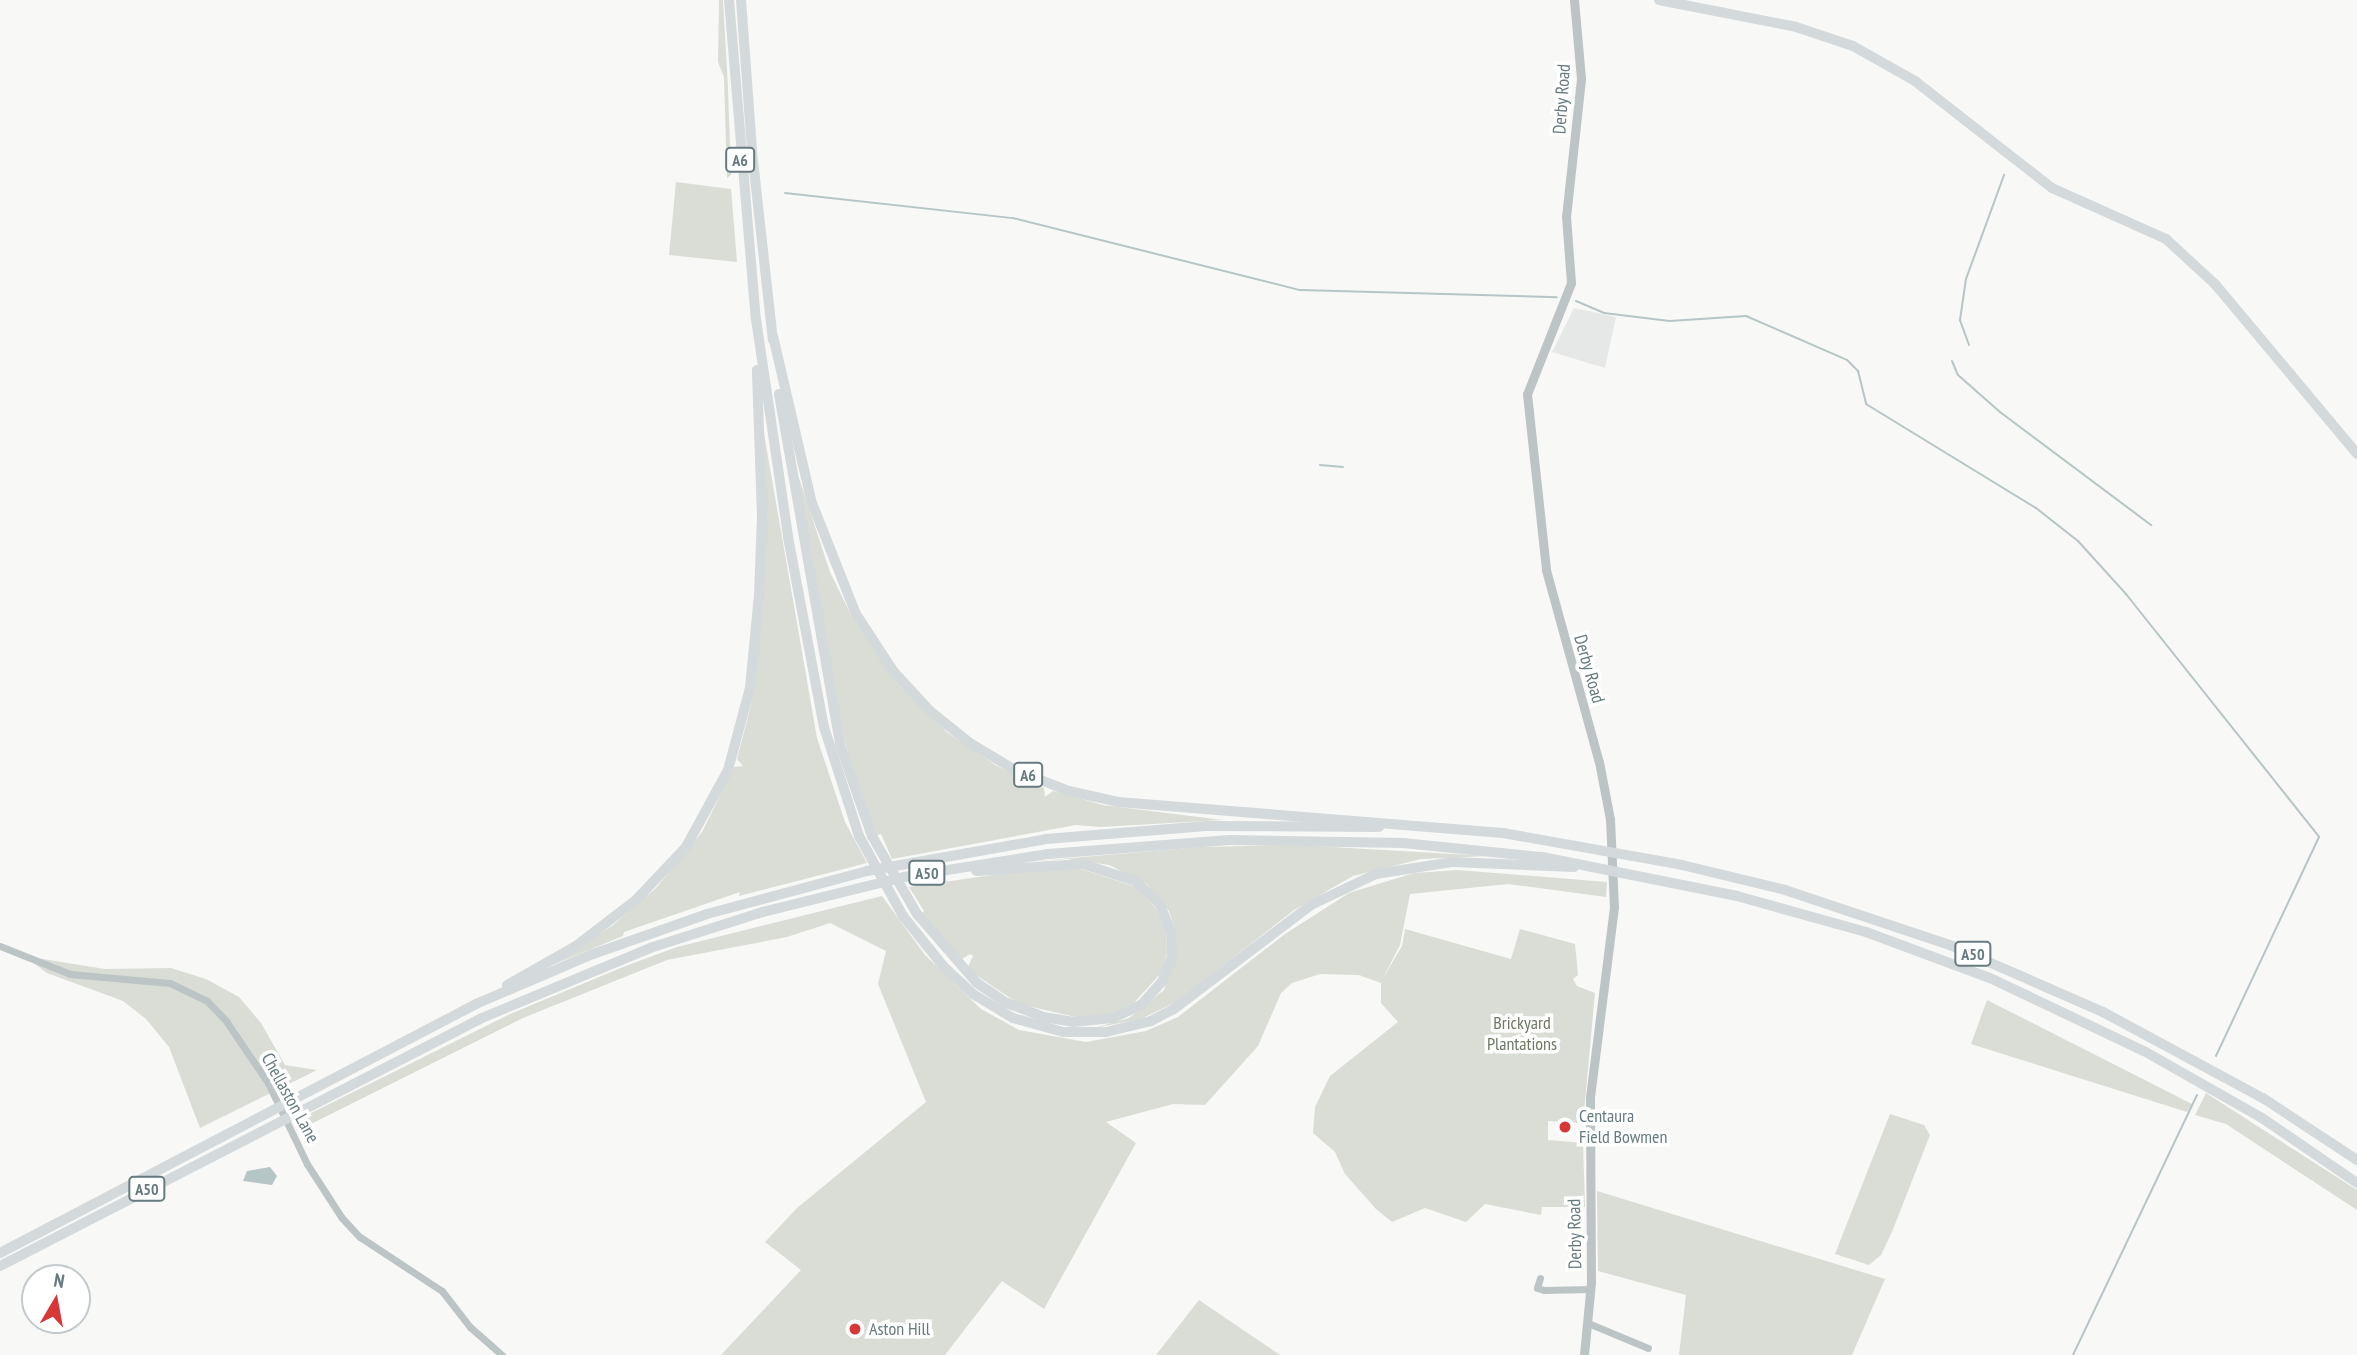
<!DOCTYPE html>
<style>
body{margin:0}
#map{position:relative;width:2357px;height:1355px;overflow:hidden;background:#f8f8f6;font-family:"PT Sans Narrow",sans-serif}
div>[style]{position:absolute}
[style*='--x']{left:calc(var(--x)*1px);top:calc(var(--y)*1px);width:calc(var(--w)*1px);rotate:calc(var(--a)*1deg)}
.built>*{inset:0;background:#e6e8e7}
.green>*{inset:0;background:#daddd6}
.water>*{inset:0;background:#b6c5c6}
.stream>*{height:2px;margin:-1px;padding:0 1px;transform-origin:1px;border-radius:1px;background:#b6c5c6}
.minor>*{height:7px;margin:-3.5px;padding:0 3.5px;transform-origin:3.5px;border-radius:3.5px;background:#bdc4c5}
.tertiary>*{height:9px;margin:-4.5px;padding:0 4.5px;transform-origin:4.5px;border-radius:4.5px;background:#bdc4c5}
.secondary>*{height:10px;margin:-5px;padding:0 5px;transform-origin:5px;border-radius:5px;background:#d4d9db}
.trunk>*{height:10px;margin:-5px;padding:0 5px;transform-origin:5px;border-radius:5px;background:#d4d9db}
.dots>*{width:19px;height:19px;translate:-50% -50%;box-sizing:border-box;border:4px solid #fff;border-radius:50%}
span{translate:-50% -50%;white-space:nowrap;text-align:center;line-height:1.15;-webkit-text-stroke:7px #fff;paint-order:stroke}
.shield-label span{padding:2px 5px;background:#fff;border:2px solid;border-radius:5px;-webkit-text-stroke-width:0}
.shield-label{font-size:16px;color:#667a7f;font-weight:700}
.street-label{font-size:18px;color:#667a7f}
.park-label{font-size:18px;color:#6c7864}
.poi-label{font-size:18px;color:#667a7f}
.left{translate:0 -50%;text-align:left}
.north{position:absolute;left:21px;top:1264px;width:70px;height:70px;box-sizing:border-box;background:#fff;border:2px solid #c2cacc;border-radius:50%;rotate:10deg;font-size:19px;font-weight:700;line-height:28px;text-align:center;color:#667a7f}
.north::after{content:'';display:block;margin:auto;width:24px;height:32px;background:#d73837;clip-path:polygon(50% 0,100% 100%,50% 72%,0 100%)}
</style>
<div id="map">
<div class="built">
<i style="clip-path:polygon(1574px 308px,1616px 317px,1605px 368px,1552px 352px)"></i>
</div>
<div class="green">
<i style="clip-path:polygon(719px 0,723px 0,728px 88px,731px 175px,727px 178px,724px 77px,718px 62px)"></i>
<i style="clip-path:polygon(676px 182px,731px 189px,737px 262px,669px 255px)"></i>
<i style="clip-path:polygon(762px 422px,817px 738px,845px 822px,867px 863px,739px 896px,740px 892px,624px 932px,623px 936px,545px 968px,612px 926px,656px 888px,702px 832px,734px 767px,743px 766px,737px 759px,751px 705px,766px 528px)"></i>
<i style="clip-path:polygon(798px 475px,830px 572px,852px 617px,896px 682px,948px 733px,997px 766px,1044px 788px,1045px 797px,1053px 791px,1103px 805px,1223px 820px,1100px 827px,1076px 825px,892px 859px,881px 834px,875px 836px,855px 782px,833px 694px)"></i>
<i style="clip-path:polygon(1297px 845px,1488px 856px,1421px 859px,1353px 876px,1294px 910px,1178px 1001px,1141px 1019px,1094px 1028px,1129px 1018px,1164px 990px,1175px 958px,1176px 933px,1169px 911px,1147px 884px,1109px 865px,1068px 859px,1024px 862px,1200px 847px)"></i>
<i style="clip-path:polygon(1081px 869px,1136px 887px,1155px 907px,1166px 929px,1167px 953px,1161px 973px,1133px 1004px,1107px 1015px,1080px 1018px,1019px 1004px,967px 969px,973px 956px,970px 954px,959px 961px,921px 914px,924px 911px,909px 887px,1026px 870px)"></i>
<i style="clip-path:polygon(1458px 870px,1607px 882px,1606px 897px,1508px 884px,1410px 894px,1400px 945px,1383px 978px,1402px 946px,1405px 929px,1511px 959px,1520px 929px,1575px 944px,1578px 975px,1573px 979px,1577px 986px,1595px 993px,1583px 1123px,1548px 1121px,1548px 1140px,1583px 1143px,1585px 1207px,1542px 1207px,1541px 1215px,1485px 1204px,1466px 1222px,1425px 1208px,1392px 1222px,1376px 1209px,1345px 1174px,1335px 1152px,1313px 1133px,1315px 1107px,1330px 1076px,1398px 1022px,1381px 1003px,1381px 983px,1359px 975px,1320px 974px,1292px 983px,1281px 993px,1258px 1046px,1205px 1105px,1173px 1104px,1106px 1122px,1136px 1143px,1044px 1309px,1002px 1281px,945px 1355px,721px 1355px,801px 1270px,765px 1242px,797px 1208px,926px 1102px,878px 984px,886px 951px,830px 923px,787px 937px,667px 960px,523px 1018px,297px 1131px,293px 1122px,510px 1014px,628px 965px,677px 947px,882px 896px,925px 955px,981px 1009px,1019px 1030px,1086px 1042px,1146px 1031px,1178px 1017px,1285px 934px,1349px 893px,1414px 873px)"></i>
<i style="clip-path:polygon(24px 956px,105px 969px,171px 968px,206px 979px,239px 997px,261px 1023px,285px 1065px,317px 1070px,200px 1128px,169px 1047px,146px 1019px,123px 1001px,47px 973px)"></i>
<i style="clip-path:polygon(1987px 1000px,2192px 1104px,2187px 1112px,1971px 1044px)"></i>
<i style="clip-path:polygon(2206px 1093px,2357px 1190px,2357px 1210px,2226px 1124px,2195px 1115px)"></i>
<i style="clip-path:polygon(1890px 1114px,1924px 1125px,1930px 1135px,1892px 1232px,1881px 1255px,1869px 1265px,1835px 1254px)"></i>
<i style="clip-path:polygon(1597px 1191px,1885px 1279px,1852px 1355px,1679px 1355px,1686px 1295px,1598px 1271px)"></i>
<i style="clip-path:polygon(1199px 1300px,1280px 1355px,1156px 1355px)"></i>
</div>
<div class="water">
<i style="clip-path:polygon(270px 1167px,277px 1176px,272px 1185px,243px 1181px,247px 1171px)"></i>
</div>
<div class="stream">
<i style="--x:785;--y:193;--w:229;--a:6.3"></i>
<i style="--x:1013;--y:218;--w:296;--a:14.1"></i>
<i style="--x:1300;--y:290;--w:257;--a:1.6"></i>
<i style="--x:1576;--y:301;--w:30;--a:23"></i>
<i style="--x:1604;--y:313;--w:66;--a:6.9"></i>
<i style="--x:1670;--y:321;--w:76;--a:-3.8"></i>
<i style="--x:1746;--y:316;--w:110;--a:23.5"></i>
<i style="--x:1847;--y:360;--w:16;--a:45"></i>
<i style="--x:1858;--y:371;--w:34;--a:76"></i>
<i style="--x:1866;--y:404;--w:199;--a:31.5"></i>
<i style="--x:2036;--y:508;--w:53;--a:38.2"></i>
<i style="--x:2078;--y:541;--w:72;--a:47.8"></i>
<i style="--x:2126;--y:594;--w:310;--a:51.5"></i>
<i style="--x:2319;--y:837;--w:242;--a:115.2"></i>
<i style="--x:1969;--y:345;--w:27;--a:-110"></i>
<i style="--x:1960;--y:320;--w:41;--a:-81.7"></i>
<i style="--x:1966;--y:279;--w:111;--a:-69.9"></i>
<i style="--x:1952;--y:361;--w:15;--a:67"></i>
<i style="--x:1958;--y:375;--w:56;--a:41.4"></i>
<i style="--x:2000;--y:412;--w:189;--a:36.8"></i>
<i style="--x:1320;--y:465;--w:23;--a:5"></i>
<i style="--x:2073;--y:1355;--w:288;--a:-64.5"></i>
</div>
<div class="minor">
<i style="--x:0;--y:946;--w:75;--a:21.8"></i>
<i style="--x:70;--y:974;--w:100;--a:5.1"></i>
<i style="--x:170;--y:983;--w:41;--a:25.9"></i>
<i style="--x:207;--y:1001;--w:28;--a:46"></i>
<i style="--x:226;--y:1021;--w:75;--a:55.9"></i>
<i style="--x:268;--y:1083;--w:90;--a:64.3"></i>
<i style="--x:307;--y:1164;--w:64;--a:57.1"></i>
<i style="--x:342;--y:1218;--w:26;--a:47"></i>
<i style="--x:360;--y:1237;--w:98;--a:33.4"></i>
<i style="--x:442;--y:1291;--w:46;--a:52.1"></i>
<i style="--x:470;--y:1327;--w:43;--a:41.2"></i>
<i style="--x:1540;--y:1278;--w:10;--a:107"></i>
<i style="--x:1537;--y:1288;--w:7;--a:16"></i>
<i style="--x:1544;--y:1290;--w:47;--a:-1.2"></i>
<i style="--x:1588;--y:1323;--w:65;--a:22.6"></i>
</div>
<div class="tertiary">
<i style="--x:1574;--y:0;--w:79;--a:84.9"></i>
<i style="--x:1581;--y:79;--w:138;--a:96.2"></i>
<i style="--x:1566;--y:216;--w:67;--a:85.7"></i>
<i style="--x:1571;--y:283;--w:119;--a:111.6"></i>
<i style="--x:1527;--y:394;--w:177;--a:83.8"></i>
<i style="--x:1546;--y:570;--w:199;--a:74.6"></i>
<i style="--x:1599;--y:762;--w:58;--a:79.1"></i>
<i style="--x:1610;--y:819;--w:88;--a:87.4"></i>
<i style="--x:1614;--y:907;--w:192;--a:97.2"></i>
<i style="--x:1590;--y:1097;--w:185;--a:89.7"></i>
<i style="--x:1591;--y:1282;--w:73;--a:95.5"></i>
</div>
<div class="secondary">
<i style="--x:1659;--y:0;--w:140;--a:11.1"></i>
<i style="--x:1796;--y:27;--w:60;--a:18.4"></i>
<i style="--x:1853;--y:46;--w:71;--a:29.4"></i>
<i style="--x:1915;--y:81;--w:174;--a:38"></i>
<i style="--x:2052;--y:188;--w:125;--a:24.1"></i>
<i style="--x:2166;--y:239;--w:67;--a:42.6"></i>
<i style="--x:2215;--y:284;--w:222;--a:50.1"></i>
</div>
<div class="trunk">
<i style="--x:729;--y:0;--w:320;--a:85.2"></i>
<i style="--x:756;--y:319;--w:220;--a:81.6"></i>
<i style="--x:788;--y:537;--w:193;--a:79.3"></i>
<i style="--x:824;--y:727;--w:114;--a:72.2"></i>
<i style="--x:859;--y:836;--w:91;--a:61.2"></i>
<i style="--x:903;--y:916;--w:64;--a:51.3"></i>
<i style="--x:943;--y:966;--w:41;--a:43"></i>
<i style="--x:973;--y:994;--w:47;--a:31"></i>
<i style="--x:1013;--y:1018;--w:52;--a:15.6"></i>
<i style="--x:1063;--y:1032;--w:43;--a:0"></i>
<i style="--x:1106;--y:1032;--w:46;--a:-13.7"></i>
<i style="--x:1151;--y:1021;--w:26;--a:-28"></i>
<i style="--x:1174;--y:1009;--w:172;--a:-37.2"></i>
<i style="--x:1311;--y:905;--w:72;--a:-25.5"></i>
<i style="--x:1376;--y:874;--w:78;--a:-8.9"></i>
<i style="--x:1453;--y:862;--w:121;--a:2.4"></i>
<i style="--x:741;--y:0;--w:151;--a:85.8"></i>
<i style="--x:752;--y:151;--w:190;--a:83.7"></i>
<i style="--x:773;--y:336;--w:171;--a:76.9"></i>
<i style="--x:812;--y:503;--w:119;--a:68.4"></i>
<i style="--x:856;--y:614;--w:69;--a:56.8"></i>
<i style="--x:894;--y:672;--w:53;--a:47.3"></i>
<i style="--x:930;--y:711;--w:51;--a:38.7"></i>
<i style="--x:970;--y:743;--w:52;--a:31"></i>
<i style="--x:1015;--y:770;--w:58;--a:21.3"></i>
<i style="--x:1069;--y:791;--w:50;--a:12.7"></i>
<i style="--x:1118;--y:802;--w:386;--a:4.6"></i>
<i style="--x:1503;--y:833;--w:182;--a:10.1"></i>
<i style="--x:1682;--y:865;--w:106;--a:13.6"></i>
<i style="--x:1785;--y:890;--w:176;--a:18.5"></i>
<i style="--x:1952;--y:946;--w:165;--a:23.6"></i>
<i style="--x:2103;--y:1012;--w:182;--a:28.3"></i>
<i style="--x:2263;--y:1098;--w:113;--a:33.4"></i>
<i style="--x:779;--y:394;--w:359;--a:80.1"></i>
<i style="--x:841;--y:748;--w:93;--a:70.6"></i>
<i style="--x:872;--y:836;--w:90;--a:60"></i>
<i style="--x:917;--y:914;--w:91;--a:49"></i>
<i style="--x:977;--y:983;--w:36;--a:34"></i>
<i style="--x:1007;--y:1003;--w:39;--a:21"></i>
<i style="--x:1043;--y:1017;--w:30;--a:9"></i>
<i style="--x:1073;--y:1022;--w:40;--a:-5.7"></i>
<i style="--x:1113;--y:1018;--w:31;--a:-25"></i>
<i style="--x:1141;--y:1005;--w:31;--a:-48"></i>
<i style="--x:1162;--y:982;--w:28;--a:-69"></i>
<i style="--x:1172;--y:956;--w:24;--a:-92"></i>
<i style="--x:1171;--y:932;--w:31;--a:-112"></i>
<i style="--x:1159;--y:903;--w:33;--a:-137"></i>
<i style="--x:1135;--y:881;--w:55;--a:-161.9"></i>
<i style="--x:1083;--y:864;--w:107;--a:176.3"></i>
<i style="--x:507;--y:985;--w:79;--a:-29.5"></i>
<i style="--x:576;--y:946;--w:76;--a:-37.5"></i>
<i style="--x:636;--y:900;--w:73;--a:-46.7"></i>
<i style="--x:686;--y:847;--w:88;--a:-61.4"></i>
<i style="--x:728;--y:770;--w:85;--a:-75"></i>
<i style="--x:750;--y:688;--w:93;--a:-84.5"></i>
<i style="--x:759;--y:595;--w:79;--a:-87.8"></i>
<i style="--x:762;--y:516;--w:146;--a:-92"></i>
<i style="--x:0;--y:1253;--w:539;--a:-27.61"></i>
<i style="--x:478;--y:1003;--w:125;--a:-23.1"></i>
<i style="--x:593;--y:954;--w:121;--a:-19.3"></i>
<i style="--x:707;--y:914;--w:166;--a:-15"></i>
<i style="--x:867;--y:871;--w:182;--a:-10.1"></i>
<i style="--x:1046;--y:839;--w:161;--a:-4.6"></i>
<i style="--x:1206;--y:826;--w:173;--a:0.3"></i>
<i style="--x:0;--y:1266;--w:542;--a:-27.23"></i>
<i style="--x:482;--y:1018;--w:182;--a:-22.6"></i>
<i style="--x:650;--y:948;--w:119;--a:-17.7"></i>
<i style="--x:763;--y:912;--w:145;--a:-13.9"></i>
<i style="--x:904;--y:877;--w:146;--a:-9.1"></i>
<i style="--x:1048;--y:854;--w:182;--a:-4.4"></i>
<i style="--x:1229;--y:840;--w:174;--a:1"></i>
<i style="--x:1403;--y:843;--w:140;--a:5.8"></i>
<i style="--x:1542;--y:857;--w:199;--a:11.3"></i>
<i style="--x:1737;--y:896;--w:134;--a:15.6"></i>
<i style="--x:1866;--y:932;--w:132;--a:20.4"></i>
<i style="--x:1990;--y:978;--w:170;--a:25.4"></i>
<i style="--x:2144;--y:1051;--w:136;--a:29.6"></i>
<i style="--x:2262;--y:1118;--w:115;--a:34.4"></i>
</div>
<div class="dots">
<i style="left:1565px;top:1127px;background:#d73837"></i>
<i style="left:855px;top:1329px;background:#d73837"></i>
</div>
<div class="shield-label">
<span style="left:740px;top:160px">A6</span>
<span style="left:1028px;top:775px">A6</span>
<span style="left:927px;top:873px">A50</span>
<span style="left:1973px;top:954px">A50</span>
<span style="left:147px;top:1189px">A50</span>
</div>
<div class="street-label">
<span style="left:1562px;top:99px;rotate:-86deg">Derby Road</span>
<span style="left:1589px;top:669px;rotate:74deg">Derby Road</span>
<span style="left:290px;top:1098px;rotate:61deg">Chellaston Lane</span>
<span style="left:1575px;top:1234px;rotate:-91deg">Derby Road</span>
</div>
<div class="park-label">
<span style="left:1522px;top:1034px">Brickyard<br>Plantations</span>
</div>
<div class="poi-label">
<span class="left" style="left:1579px;top:1127px">Centaura<br>Field Bowmen</span>
<span class="left" style="left:869px;top:1329px">Aston Hill</span>
</div>
<div class="north">N</div>
</div>
